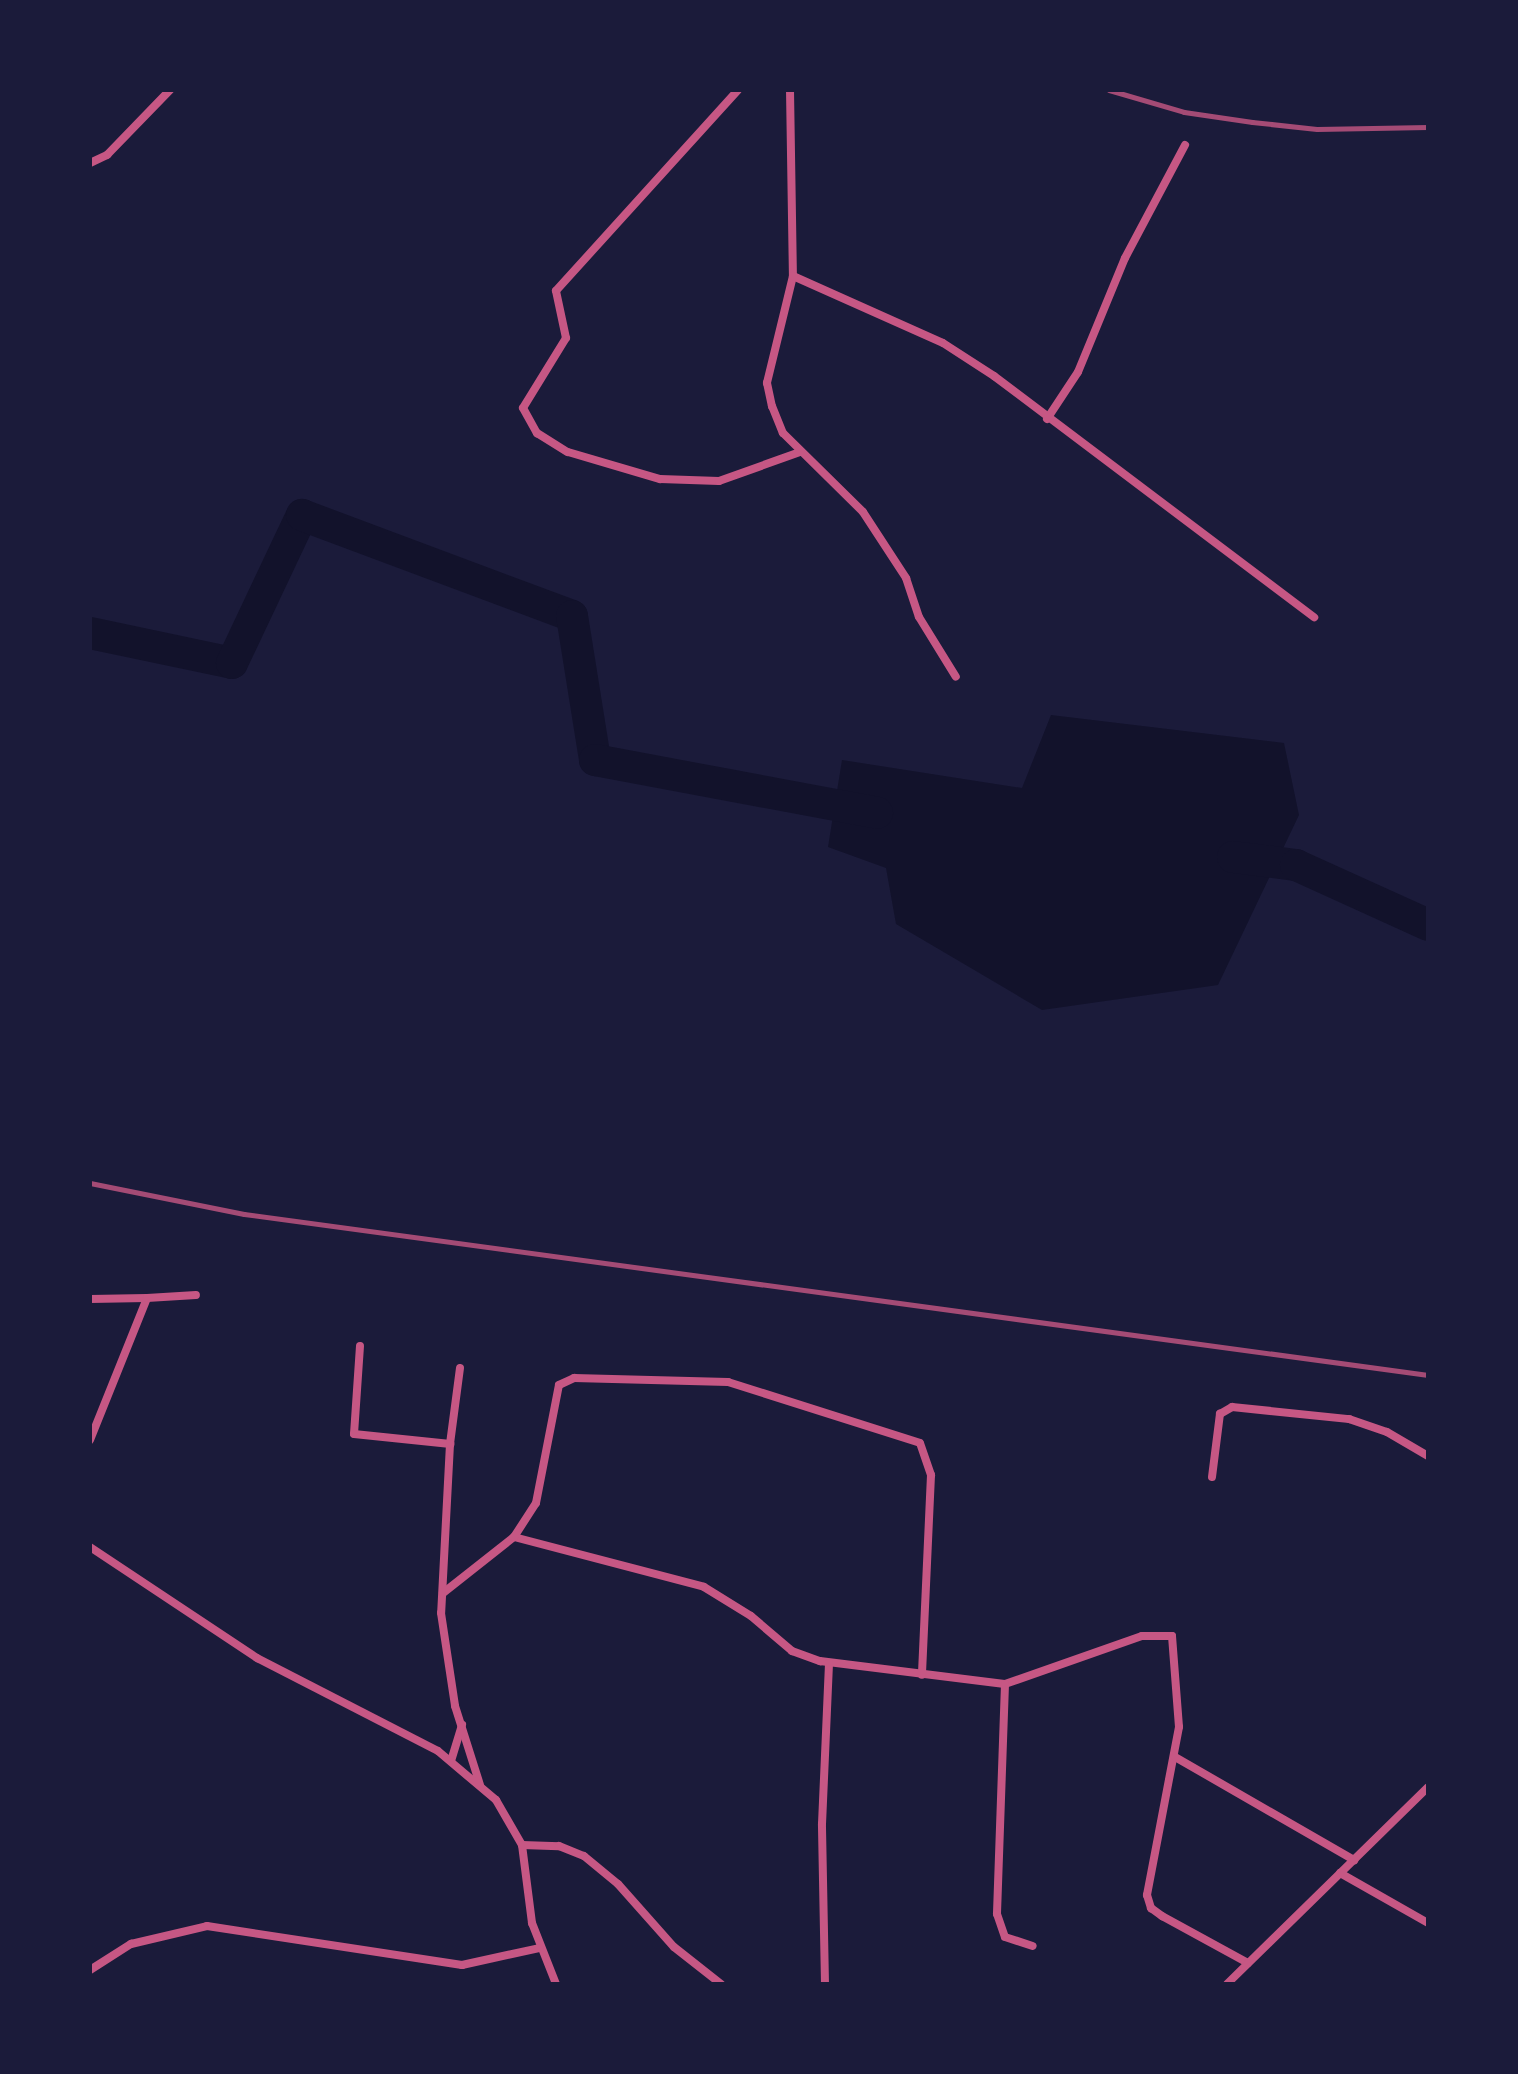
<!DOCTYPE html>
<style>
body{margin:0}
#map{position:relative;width:1518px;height:2074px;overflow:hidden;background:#1b1b3a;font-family:Inter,sans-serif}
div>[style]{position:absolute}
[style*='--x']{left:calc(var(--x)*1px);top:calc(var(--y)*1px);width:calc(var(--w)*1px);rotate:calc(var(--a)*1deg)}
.water>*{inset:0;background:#12122b}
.river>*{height:32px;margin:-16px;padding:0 16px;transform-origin:16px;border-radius:16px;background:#12122b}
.minor>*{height:8px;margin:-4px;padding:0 4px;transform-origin:4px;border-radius:4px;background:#c65784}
.rail>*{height:5px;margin:-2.5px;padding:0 2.5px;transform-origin:2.5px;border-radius:2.5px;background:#a44b75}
span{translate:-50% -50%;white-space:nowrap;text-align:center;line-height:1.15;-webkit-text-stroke:6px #1b1b3a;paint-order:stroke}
.frame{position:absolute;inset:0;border:92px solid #1b1b3a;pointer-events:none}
</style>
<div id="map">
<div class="water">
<i style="clip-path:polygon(1051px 715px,1284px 743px,1299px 815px,1218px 985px,1042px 1010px,896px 924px,886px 868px,828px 847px,842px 760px,1022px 788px)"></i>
</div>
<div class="river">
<i style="--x:90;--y:633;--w:145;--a:11.9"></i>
<i style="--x:232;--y:663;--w:164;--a:-64.7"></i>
<i style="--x:302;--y:515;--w:288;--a:20.5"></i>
<i style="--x:572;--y:616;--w:146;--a:80.9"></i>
<i style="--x:595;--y:760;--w:287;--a:10.6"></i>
<i style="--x:1233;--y:857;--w:64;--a:7.2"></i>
<i style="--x:1296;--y:865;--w:145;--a:24.4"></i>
</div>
<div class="minor">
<i style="--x:738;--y:90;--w:271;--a:132.2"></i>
<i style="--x:556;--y:291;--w:48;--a:78"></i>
<i style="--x:566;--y:338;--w:82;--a:121.6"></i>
<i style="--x:523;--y:408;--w:29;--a:61"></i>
<i style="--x:537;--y:433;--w:36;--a:32"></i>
<i style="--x:568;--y:452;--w:96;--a:16.4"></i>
<i style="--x:660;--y:479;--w:59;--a:1.9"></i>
<i style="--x:719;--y:481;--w:86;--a:-19.7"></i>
<i style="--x:790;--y:90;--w:186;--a:89.1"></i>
<i style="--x:793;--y:276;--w:110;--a:103.7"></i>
<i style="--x:767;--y:383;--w:24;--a:78"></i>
<i style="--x:772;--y:406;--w:29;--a:68"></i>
<i style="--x:783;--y:433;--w:112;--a:44.6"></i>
<i style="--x:863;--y:512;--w:79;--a:56.9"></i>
<i style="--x:906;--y:578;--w:41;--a:71.6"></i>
<i style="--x:919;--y:617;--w:70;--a:58.3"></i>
<i style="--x:90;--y:163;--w:19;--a:-25"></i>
<i style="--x:107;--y:155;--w:91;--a:-45.9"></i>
<i style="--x:793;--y:276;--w:164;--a:24.1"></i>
<i style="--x:943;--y:343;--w:61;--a:32.9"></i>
<i style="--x:994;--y:376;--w:401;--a:37"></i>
<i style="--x:1047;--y:419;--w:56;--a:-56.6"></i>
<i style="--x:1078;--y:372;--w:123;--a:-67.6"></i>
<i style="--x:1125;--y:258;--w:128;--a:-62"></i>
<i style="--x:90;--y:1299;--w:57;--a:-1"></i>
<i style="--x:360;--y:1346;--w:88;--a:93.9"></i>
<i style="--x:354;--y:1434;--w:97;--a:5.9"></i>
<i style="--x:460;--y:1368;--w:77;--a:97.5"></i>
<i style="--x:450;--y:1444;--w:169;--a:93"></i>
<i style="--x:441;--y:1613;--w:94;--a:81.4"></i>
<i style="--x:455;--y:1706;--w:83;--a:72.4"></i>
<i style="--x:90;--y:1440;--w:153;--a:-68.1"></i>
<i style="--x:147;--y:1298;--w:49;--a:-3.5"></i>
<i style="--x:1212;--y:1477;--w:64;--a:-82.8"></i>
<i style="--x:1220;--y:1414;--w:14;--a:-30"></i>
<i style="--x:1232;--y:1407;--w:118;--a:5.9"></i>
<i style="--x:1349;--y:1419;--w:40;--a:18.9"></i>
<i style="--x:1387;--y:1432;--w:48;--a:30.3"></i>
<i style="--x:514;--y:1537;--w:196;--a:14.7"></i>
<i style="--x:704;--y:1587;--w:55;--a:31.7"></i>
<i style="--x:751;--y:1616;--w:54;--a:40.5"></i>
<i style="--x:792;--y:1651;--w:30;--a:20"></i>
<i style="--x:820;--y:1661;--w:186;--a:7.1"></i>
<i style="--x:1005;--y:1684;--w:145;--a:-19.3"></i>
<i style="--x:1142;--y:1636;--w:30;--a:0"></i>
<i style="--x:1172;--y:1636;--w:91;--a:85.6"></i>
<i style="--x:1179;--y:1727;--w:171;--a:100.8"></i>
<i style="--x:1147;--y:1895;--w:14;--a:73"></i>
<i style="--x:1151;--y:1908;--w:14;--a:36"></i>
<i style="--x:1162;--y:1916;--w:98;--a:28.7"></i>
<i style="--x:90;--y:1547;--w:201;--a:33.6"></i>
<i style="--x:257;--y:1658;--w:203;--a:27.2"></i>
<i style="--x:438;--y:1751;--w:76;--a:40.2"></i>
<i style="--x:496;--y:1800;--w:52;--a:60"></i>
<i style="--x:522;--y:1845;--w:79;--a:82.7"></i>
<i style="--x:532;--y:1923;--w:66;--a:68.5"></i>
<i style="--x:443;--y:1593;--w:90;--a:-38.3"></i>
<i style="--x:514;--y:1537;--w:40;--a:-57.1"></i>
<i style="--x:536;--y:1503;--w:120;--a:-79"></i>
<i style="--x:559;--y:1385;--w:17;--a:-25"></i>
<i style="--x:574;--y:1378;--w:154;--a:1.5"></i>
<i style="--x:728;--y:1382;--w:201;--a:17.6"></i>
<i style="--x:920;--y:1443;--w:34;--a:71"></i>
<i style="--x:931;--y:1475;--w:200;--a:92.6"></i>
<i style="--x:1005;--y:1684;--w:230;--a:92"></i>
<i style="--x:997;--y:1914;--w:24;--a:71"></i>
<i style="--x:1005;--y:1937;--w:29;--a:18"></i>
<i style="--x:1175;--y:1757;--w:207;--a:29.9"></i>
<i style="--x:451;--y:1761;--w:38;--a:-73"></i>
<i style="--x:522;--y:1845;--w:37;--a:2"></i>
<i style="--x:559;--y:1846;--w:27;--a:22"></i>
<i style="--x:584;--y:1856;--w:44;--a:39.5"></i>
<i style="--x:618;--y:1884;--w:84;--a:48.4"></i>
<i style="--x:674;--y:1947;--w:60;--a:38.2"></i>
<i style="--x:1340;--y:1873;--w:101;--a:29.6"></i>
<i style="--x:90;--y:1970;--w:49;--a:-32.4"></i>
<i style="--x:131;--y:1944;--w:78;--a:-13.3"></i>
<i style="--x:207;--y:1926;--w:258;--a:8.7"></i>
<i style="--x:462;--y:1965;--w:79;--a:-12.4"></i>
<i style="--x:825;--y:1984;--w:160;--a:-91.1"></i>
<i style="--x:822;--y:1824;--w:161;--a:-87.5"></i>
<i style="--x:1227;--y:1984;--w:281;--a:-44.4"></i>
</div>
<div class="rail">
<i style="--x:1109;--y:90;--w:78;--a:16.3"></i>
<i style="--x:1184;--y:112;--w:69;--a:8.4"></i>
<i style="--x:1252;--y:122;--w:65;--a:6.1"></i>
<i style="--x:1317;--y:129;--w:111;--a:-1"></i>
<i style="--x:90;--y:1183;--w:157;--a:11.4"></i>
<i style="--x:244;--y:1214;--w:1195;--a:7.74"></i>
</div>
<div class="frame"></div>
</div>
